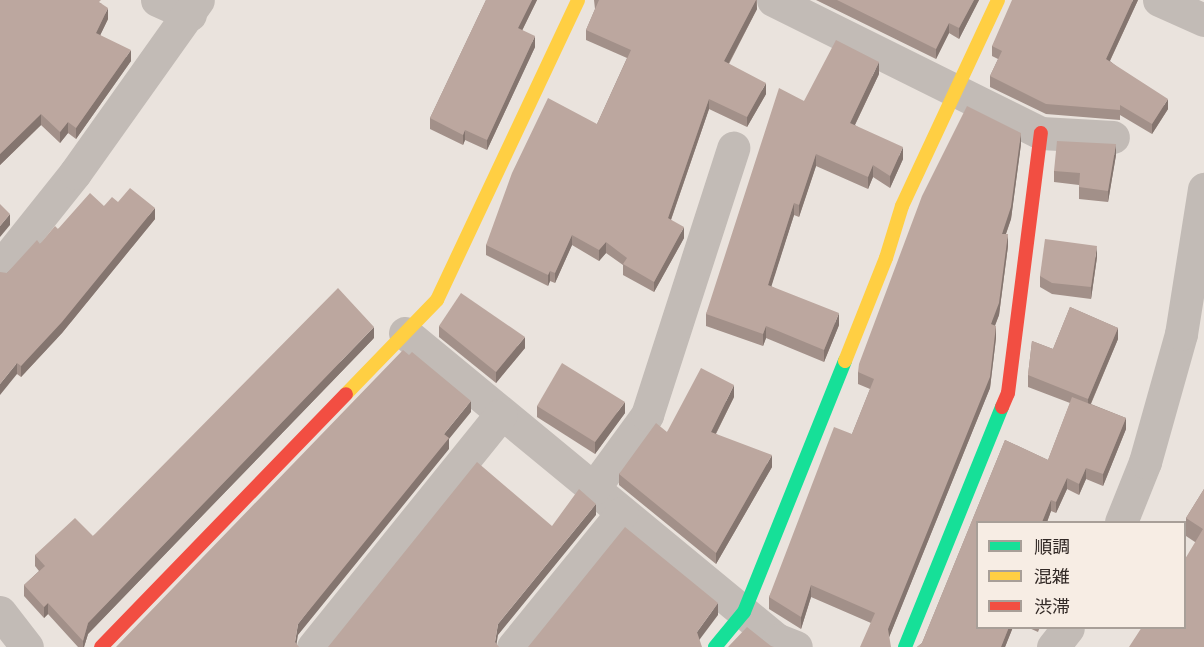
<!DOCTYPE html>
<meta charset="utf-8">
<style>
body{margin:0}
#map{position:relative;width:1204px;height:647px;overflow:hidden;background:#eae3dd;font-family:"Source Sans 3","Noto Sans JP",sans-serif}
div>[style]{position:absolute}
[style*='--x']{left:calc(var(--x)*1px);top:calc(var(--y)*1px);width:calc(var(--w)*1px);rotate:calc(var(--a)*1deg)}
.street>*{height:33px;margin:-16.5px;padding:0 16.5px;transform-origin:16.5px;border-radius:16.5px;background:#c2bbb6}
.fast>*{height:14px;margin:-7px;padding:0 7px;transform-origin:7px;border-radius:7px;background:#16e098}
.slow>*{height:14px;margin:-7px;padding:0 7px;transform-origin:7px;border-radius:7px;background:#ffcf43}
.jam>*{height:14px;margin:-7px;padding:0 7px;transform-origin:7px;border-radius:7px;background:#f24e42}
.wall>*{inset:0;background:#a29089}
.shaded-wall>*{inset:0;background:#84756f}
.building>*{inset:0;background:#bca79f}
span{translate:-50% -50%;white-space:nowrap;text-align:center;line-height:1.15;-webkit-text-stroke:4.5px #f7ede4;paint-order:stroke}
.legend{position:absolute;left:976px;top:521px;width:210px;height:108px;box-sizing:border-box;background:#f7ede4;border:2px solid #a89f98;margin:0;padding:8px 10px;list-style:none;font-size:18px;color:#322926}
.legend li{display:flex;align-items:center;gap:12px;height:30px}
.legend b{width:30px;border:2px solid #a89f98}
</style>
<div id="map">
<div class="street">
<i style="--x:157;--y:0;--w:36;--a:24"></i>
<i style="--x:773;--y:0;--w:299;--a:26.4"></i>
<i style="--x:1041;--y:133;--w:72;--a:3.2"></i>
<i style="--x:1159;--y:0;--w:49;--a:24"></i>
<i style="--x:0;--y:267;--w:120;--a:-51.4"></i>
<i style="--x:75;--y:173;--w:212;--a:-54.6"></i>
<i style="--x:405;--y:333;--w:483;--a:39.5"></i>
<i style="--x:778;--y:640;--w:19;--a:21"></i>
<i style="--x:593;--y:489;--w:92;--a:-53.9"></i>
<i style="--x:647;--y:415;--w:281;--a:-72.1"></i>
<i style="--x:1121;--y:522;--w:65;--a:-68.2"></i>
<i style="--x:1145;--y:462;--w:133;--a:-74.3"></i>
<i style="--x:1181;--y:334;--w:147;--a:-81"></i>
<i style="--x:0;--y:612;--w:44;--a:52.4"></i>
<i style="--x:313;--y:647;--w:299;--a:-51.1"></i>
<i style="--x:513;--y:647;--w:173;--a:-50.9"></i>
<i style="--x:1053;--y:647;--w:24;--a:-52"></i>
</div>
<div class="fast">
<i style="--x:715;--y:647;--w:45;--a:-50.4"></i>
<i style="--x:744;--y:612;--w:271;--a:-68.1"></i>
<i style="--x:905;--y:647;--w:259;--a:-68"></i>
</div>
<div class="slow">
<i style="--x:845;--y:361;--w:111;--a:-68.3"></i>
<i style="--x:886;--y:258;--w:54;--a:-72.9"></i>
<i style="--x:902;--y:206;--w:227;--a:-65"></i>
<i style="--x:346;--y:394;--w:131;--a:-45.9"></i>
<i style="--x:437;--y:300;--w:331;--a:-64.8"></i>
</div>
<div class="jam">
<i style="--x:1002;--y:407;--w:15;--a:-67"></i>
<i style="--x:1008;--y:393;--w:262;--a:-82.8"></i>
<i style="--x:101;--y:647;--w:352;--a:-45.9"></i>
</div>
<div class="wall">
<i style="clip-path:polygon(0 0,101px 3px,108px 19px,100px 35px,131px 61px,76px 139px,68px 133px,60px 143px,41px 125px,0 165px)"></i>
<i style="clip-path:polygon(486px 0,537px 0,522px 30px,535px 47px,487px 150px,465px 140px,463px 145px,430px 129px,430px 118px)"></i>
<i style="clip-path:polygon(594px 0,757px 0,757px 9px,729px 64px,766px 94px,747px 127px,709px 109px,671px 220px,684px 238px,654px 292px,623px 275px,623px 265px,606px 253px,599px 261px,572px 245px,555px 283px,550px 281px,548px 286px,486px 255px,486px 245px,597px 124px,627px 58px,586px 40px,586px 30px,595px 9px)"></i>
<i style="clip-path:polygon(816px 0,979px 0,959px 39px,949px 33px,936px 59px)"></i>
<i style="clip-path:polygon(1138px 0,1110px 61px,1168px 109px,1152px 134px,1120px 115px,1120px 120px,1046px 114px,990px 87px,990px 76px,998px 59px,992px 56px,992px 46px)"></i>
<i style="clip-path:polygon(879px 74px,855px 125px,903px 159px,890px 188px,873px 177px,868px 189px,816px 166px,799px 217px,794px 215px,771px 286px,839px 325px,824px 362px,766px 338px,763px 346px,706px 326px,706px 314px,804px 101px)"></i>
<i style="clip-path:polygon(1021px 144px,1011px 219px,1006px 234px,1008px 246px,999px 315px,995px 326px,996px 338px,990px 388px,889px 637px,871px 623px,811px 597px,801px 629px,769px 609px,769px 597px,852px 434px,870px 389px,858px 384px,858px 372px)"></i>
<i style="clip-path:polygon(1116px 155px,1108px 202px,1079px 199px,1079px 185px,1054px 182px,1054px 171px)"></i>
<i style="clip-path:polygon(118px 202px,155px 219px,62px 333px,21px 377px,17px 374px,7px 273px,40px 244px,58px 229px,104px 206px)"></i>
<i style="clip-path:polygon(1097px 257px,1091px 299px,1052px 294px,1040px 287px,1040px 276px)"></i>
<i style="clip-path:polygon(1070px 307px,1118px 328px,1118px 339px,1091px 404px,1126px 418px,1126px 429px,1103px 486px,1086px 479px,1079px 495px,1067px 489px,1056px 513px,1051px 511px,1047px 522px,978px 522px,978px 627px,1013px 627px,1005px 647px,917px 647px,922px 643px,1005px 440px,1048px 460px,1070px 403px,1028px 387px,1028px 375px,1032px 341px,1053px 349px)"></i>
<i style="clip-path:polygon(439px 326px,525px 348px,496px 383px,439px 337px)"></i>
<i style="clip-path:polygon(374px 338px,88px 634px,84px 647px,78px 647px,48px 614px,44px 618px,24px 596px,24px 585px,39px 571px,35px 566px,35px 555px,93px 536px)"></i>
<i style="clip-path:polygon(734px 397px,716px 434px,772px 467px,716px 564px,619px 485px,619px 474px,667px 432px)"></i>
<i style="clip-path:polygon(537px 406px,625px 413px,595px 454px,537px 417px)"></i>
<i style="clip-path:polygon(1204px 489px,1204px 647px,1195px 542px,1186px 536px,1186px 518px)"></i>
<i style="clip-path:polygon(1027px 627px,1040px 627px,1038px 632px)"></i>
</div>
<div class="shaded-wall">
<i style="clip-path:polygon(532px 0,537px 0,518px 39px,518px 28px)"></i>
<i style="clip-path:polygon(756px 0,757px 9px,724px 72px,724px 61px)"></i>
<i style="clip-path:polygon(974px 0,979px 0,959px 39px,959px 28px)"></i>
<i style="clip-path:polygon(1133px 0,1138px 0,1106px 69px,1106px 59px)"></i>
<i style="clip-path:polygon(108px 8px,108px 19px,96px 44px,96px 33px)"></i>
<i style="clip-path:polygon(949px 23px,949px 33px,936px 59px,936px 49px)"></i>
<i style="clip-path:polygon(535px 36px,535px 47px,487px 150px,487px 140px)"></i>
<i style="clip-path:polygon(131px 50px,131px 61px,76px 139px,76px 128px)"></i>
<i style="clip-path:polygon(879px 62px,879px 74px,850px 135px,850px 123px)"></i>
<i style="clip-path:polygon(766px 83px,766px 94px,747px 127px,747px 117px)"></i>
<i style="clip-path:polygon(709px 99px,709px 109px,668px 228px,668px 218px)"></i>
<i style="clip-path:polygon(1168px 99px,1168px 109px,1152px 134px,1152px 124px)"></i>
<i style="clip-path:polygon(41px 114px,41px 125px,0 165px,0 154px)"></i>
<i style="clip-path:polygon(68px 122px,68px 133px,60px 143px,60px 132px)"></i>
<i style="clip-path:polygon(465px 130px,465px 140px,463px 145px,463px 135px)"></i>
<i style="clip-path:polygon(1021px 133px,1021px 144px,1011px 219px,1002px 245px,1002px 234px)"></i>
<i style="clip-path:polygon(1116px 144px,1116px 155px,1108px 202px,1108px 191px)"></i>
<i style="clip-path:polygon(903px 147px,903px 159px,890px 188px,890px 176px)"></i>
<i style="clip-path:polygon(816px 154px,816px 166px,799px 217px,799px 205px)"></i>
<i style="clip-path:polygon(873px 165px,873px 177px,868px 189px,868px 177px)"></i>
<i style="clip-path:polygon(794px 203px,794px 215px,768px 297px,768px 285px)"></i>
<i style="clip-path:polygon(155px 208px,155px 219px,62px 333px,21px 377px,21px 366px)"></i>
<i style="clip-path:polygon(10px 214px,10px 225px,0 237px,0 226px)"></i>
<i style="clip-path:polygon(684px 227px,684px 238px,654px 292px,654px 282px)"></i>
<i style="clip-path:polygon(1008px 234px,1008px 246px,999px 315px,991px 335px,991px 324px)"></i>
<i style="clip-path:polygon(572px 235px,572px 245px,555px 283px,555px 273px)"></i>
<i style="clip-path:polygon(606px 242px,606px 253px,599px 261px,599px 250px)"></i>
<i style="clip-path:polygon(1097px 246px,1097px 257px,1091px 299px,1091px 287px)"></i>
<i style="clip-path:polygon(550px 271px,550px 281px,548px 286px,548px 275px)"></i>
<i style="clip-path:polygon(839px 313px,839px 325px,824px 362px,824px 350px)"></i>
<i style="clip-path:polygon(766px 326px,766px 338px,763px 346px,763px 334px)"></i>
<i style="clip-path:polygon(996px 326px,996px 338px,990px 388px,888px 640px,888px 629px)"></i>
<i style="clip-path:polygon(374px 327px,374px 338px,88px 634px,84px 647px,83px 647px,83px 641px,88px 623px)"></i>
<i style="clip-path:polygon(1118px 328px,1118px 339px,1088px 410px,1088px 399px)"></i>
<i style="clip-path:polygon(525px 337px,525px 348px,496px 383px,496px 372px)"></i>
<i style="clip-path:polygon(17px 363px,17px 374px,0 395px,0 384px)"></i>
<i style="clip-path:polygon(734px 385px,734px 397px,711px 443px,711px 432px)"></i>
<i style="clip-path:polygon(471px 401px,471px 412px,449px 439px,449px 449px,298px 635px,296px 647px,295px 642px,298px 624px,444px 434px)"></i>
<i style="clip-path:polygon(625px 402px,625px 413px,595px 454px,595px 442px)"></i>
<i style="clip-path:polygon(1126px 418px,1126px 429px,1103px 486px,1103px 474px)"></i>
<i style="clip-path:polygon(772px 455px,772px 467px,716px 564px,716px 553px)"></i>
<i style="clip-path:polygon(1086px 468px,1086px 479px,1079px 495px,1079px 484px)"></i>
<i style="clip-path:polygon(1067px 478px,1067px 489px,1056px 513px,1056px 502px)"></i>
<i style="clip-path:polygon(1051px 500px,1051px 511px,1047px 522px,1042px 522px)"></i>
<i style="clip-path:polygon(596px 504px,596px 515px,498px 635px,496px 647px,495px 642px,498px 624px)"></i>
<i style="clip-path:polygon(811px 585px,811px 597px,801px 629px,801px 617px)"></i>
<i style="clip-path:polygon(48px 603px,48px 614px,44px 618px,44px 607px)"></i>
<i style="clip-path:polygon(718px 603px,718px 615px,697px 643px,697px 632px)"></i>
<i style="clip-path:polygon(1009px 627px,1013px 627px,1005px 647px,1001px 647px)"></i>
</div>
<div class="building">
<i style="clip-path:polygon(0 0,101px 0,99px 2px,108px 8px,96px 33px,131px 50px,76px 128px,68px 122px,60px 132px,41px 114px,0 154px)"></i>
<i style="clip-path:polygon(486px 0,532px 0,518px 28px,535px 36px,487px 140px,465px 130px,463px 135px,430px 118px)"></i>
<i style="clip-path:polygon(599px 0,756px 0,724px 61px,766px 83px,747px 117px,709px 99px,668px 218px,684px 227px,654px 282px,623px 264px,627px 258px,606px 242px,599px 250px,572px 235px,555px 273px,550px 271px,548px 275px,486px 245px,512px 173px,548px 98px,597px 124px,631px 50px,586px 30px)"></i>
<i style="clip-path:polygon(837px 0,974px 0,959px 28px,949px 23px,936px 49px)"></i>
<i style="clip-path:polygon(1012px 0,1133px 0,1106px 59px,1168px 99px,1152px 124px,1120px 105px,1120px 110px,1046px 104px,990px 76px,1002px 51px,992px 46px)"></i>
<i style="clip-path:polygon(836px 40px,879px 62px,850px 123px,903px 147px,890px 176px,873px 165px,868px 177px,816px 154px,799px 205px,794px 203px,768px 285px,839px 313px,824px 350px,766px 326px,763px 334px,706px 314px,779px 88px,804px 101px)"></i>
<i style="clip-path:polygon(967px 106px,1021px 133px,1011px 207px,1002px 234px,1008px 234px,999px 303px,991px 324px,996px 326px,990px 377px,888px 629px,891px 647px,860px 647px,875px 613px,811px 585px,801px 617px,769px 597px,834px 427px,852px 434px,874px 379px,858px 372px,859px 364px,922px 196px)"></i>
<i style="clip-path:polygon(1057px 141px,1116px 144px,1108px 191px,1079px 187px,1080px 173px,1054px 171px)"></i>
<i style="clip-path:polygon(130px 188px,155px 208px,62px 322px,21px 366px,17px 363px,0 384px,0 272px,7px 273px,37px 240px,40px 244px,55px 226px,58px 229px,90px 193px,104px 206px,112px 197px,118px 202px)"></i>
<i style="clip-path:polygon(0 204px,10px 214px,0 226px)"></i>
<i style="clip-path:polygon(1045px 239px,1097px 246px,1091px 287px,1052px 283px,1040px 276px)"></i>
<i style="clip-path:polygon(338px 288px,374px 327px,88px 623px,83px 641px,48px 603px,44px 607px,24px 585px,45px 566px,35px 555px,75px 518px,93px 536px)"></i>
<i style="clip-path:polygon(461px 293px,525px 337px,496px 372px,439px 326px)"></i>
<i style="clip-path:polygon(1070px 307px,1118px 328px,1088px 399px,1028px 375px,1032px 341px,1053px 349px)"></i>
<i style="clip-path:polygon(403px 350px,409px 355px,412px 352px,471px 401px,444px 434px,449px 438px,298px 624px,295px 642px,299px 647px,116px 647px)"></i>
<i style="clip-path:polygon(562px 363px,625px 402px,595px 442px,537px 406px)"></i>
<i style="clip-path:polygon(701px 368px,734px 385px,711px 432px,772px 455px,716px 553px,619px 474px,656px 423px,667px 432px)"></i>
<i style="clip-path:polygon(1072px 397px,1126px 418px,1103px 474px,1086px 468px,1079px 484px,1067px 478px,1056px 502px,1051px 500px,1042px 522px,978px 522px,978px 627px,1009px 627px,1001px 647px,917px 647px,922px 643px,1005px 440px,1048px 460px)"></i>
<i style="clip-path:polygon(477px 462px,552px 526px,579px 489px,596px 504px,498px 624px,495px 642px,499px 647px,328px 647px)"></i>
<i style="clip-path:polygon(1204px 489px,1204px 647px,1129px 647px,1142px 627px,1185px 627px,1185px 559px,1203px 529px,1186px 518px)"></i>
<i style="clip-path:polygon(625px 527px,718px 603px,697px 632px,702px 647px,528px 647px)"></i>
<i style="clip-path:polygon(747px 627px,771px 646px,774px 647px,728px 647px)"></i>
</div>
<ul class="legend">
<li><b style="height:8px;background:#16e098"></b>順調</li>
<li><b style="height:8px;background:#ffcf43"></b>混雑</li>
<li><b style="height:8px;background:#f24e42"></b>渋滞</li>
</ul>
</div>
